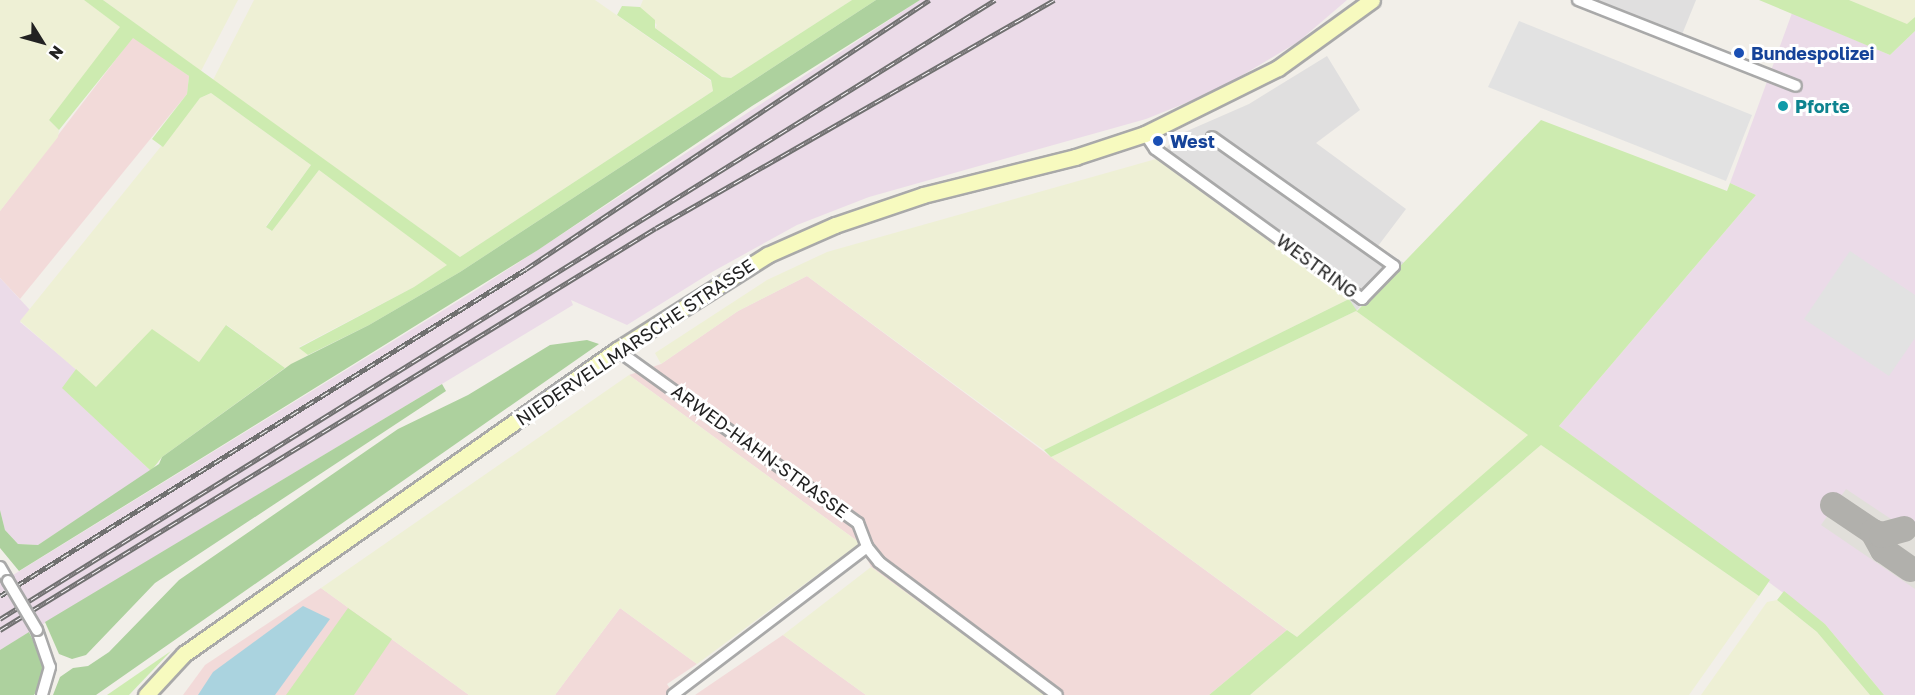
<!DOCTYPE html>
<style>
body{margin:0}
#map{position:relative;width:1915px;height:695px;overflow:hidden;background:#f2efe9;font-family:"Golos Text",sans-serif}
div>[style]{position:absolute}
[style*='--x']{left:calc(var(--x)*1px);top:calc(var(--y)*1px);width:calc(var(--w)*1px);rotate:calc(var(--a)*1deg)}
.residential>*{inset:0;background:#e0dfdf}
.commercial>*{inset:0;background:#f2dad9}
.industrial>*{inset:0;background:#ebdbe8}
.airport>*{inset:0;background:#e1dfda}
.farmland>*{inset:0;background:#eef0d5}
.grass>*{inset:0;background:#cdebb0}
.forest>*{inset:0;background:#add19e}
.parking>*{inset:0;background:#e2e2e2}
.water>*{inset:0;background:#aad3df}
.taxiway>*{height:26px;margin:-13px;padding:0 13px;transform-origin:13px;border-radius:13px;background:#b1b0ac}
.roads{filter:drop-shadow(2px 0 #a9a9a9) drop-shadow(-2px 0 #a9a9a9) drop-shadow(0 2px #a9a9a9) drop-shadow(0 -2px #a9a9a9)}
.street>*{height:10px;margin:-5px;padding:0 5px;transform-origin:5px;border-radius:5px;background:#fff}
.secondary>*{height:15px;margin:-7.5px;padding:0 7.5px;transform-origin:7.5px;border-radius:7.5px;background:#f7fabf}
.rail>*{height:5px;margin-top:-2.5px;transform-origin:0;background:repeating-linear-gradient(90deg,#fff 0 9px,#707070 0 18px);box-sizing:border-box;border-block:2px solid #707070}
.bridges{filter:drop-shadow(2px 0 #a9a9a9) drop-shadow(-2px 0 #a9a9a9) drop-shadow(0 2px #a9a9a9) drop-shadow(0 -2px #a9a9a9)}
.street-bridge>*{height:10px;margin:-5px;padding:0 5px;transform-origin:5px;border-radius:5px;background:#fff}
.dots>*{width:16px;height:16px;translate:-50% -50%;box-sizing:border-box;border:3px solid #fff;border-radius:50%}
span{translate:-50% -50%;white-space:nowrap;text-align:center;line-height:1.15;-webkit-text-stroke:6px #fff;paint-order:stroke}
.transit-label{font-size:18px;color:#164399;font-weight:700}
.left{translate:0 -50%;text-align:left}
.culture-label{font-size:18px;color:#0d838f;font-weight:700}
.street-label{font-size:18px;color:#222}
.north{position:absolute;left:12px;top:12px;width:60px;height:60px;-webkit-text-stroke:4px #fff;paint-order:stroke;rotate:127deg;font-size:16px;font-weight:700;line-height:24px;text-align:center;color:#222}
.north::after{content:'';display:block;margin:auto;width:21px;height:27px;background:#222;clip-path:polygon(50% 0,100% 100%,50% 72%,0 100%)}
</style>
<div id="map">
<div class="residential">
<i style="clip-path:polygon(1598px 0,1696px 0,1681px 37px)"></i>
<i style="clip-path:polygon(1327px 56px,1360px 110px,1316px 143px,1406px 209px,1378px 246px,1404px 263px,1356px 311px,1349px 299px,1156px 159px,1178px 135px,1249px 104px)"></i>
</div>
<div class="commercial">
<i style="clip-path:polygon(133px 37px,189px 76px,187px 94px,20px 299px,0 278px,0 211px)"></i>
<i style="clip-path:polygon(807px 276px,1051px 457px,1287px 630px,1209px 695px,1046px 695px,871px 567px,860px 543px,629px 375px,661px 364px,738px 311px)"></i>
<i style="clip-path:polygon(321px 588px,469px 695px,183px 695px,205px 665px)"></i>
<i style="clip-path:polygon(620px 608px,697px 664px,667px 684px,674px 695px,555px 695px)"></i>
<i style="clip-path:polygon(783px 635px,866px 695px,695px 695px)"></i>
</div>
<div class="industrial">
<i style="clip-path:polygon(920px 0,1347px 0,1298px 42px,1216px 91px,1146px 119px,869px 197px,797px 225px,712px 272px,627px 325px,571px 300px,573px 305px,0 650px,0 583px,478px 289px)"></i>
<i style="clip-path:polygon(1792px 13px,1890px 55px,1915px 31px,1915px 695px,1884px 695px,1825px 624px,1559px 426px,1756px 195px,1730px 183px)"></i>
<i style="clip-path:polygon(0 278px,30px 310px,20px 322px,76px 369px,63px 388px,151px 471px,38px 545px,18px 544px,5px 530px,0 510px)"></i>
</div>
<div class="airport">
<i style="clip-path:polygon(1846px 489px,1915px 535px,1915px 589px,1821px 525px)"></i>
</div>
<div class="farmland">
<i style="clip-path:polygon(0 0,84px 0,121px 27px,49px 120px,59px 130px,58px 137px,0 211px)"></i>
<i style="clip-path:polygon(103px 0,238px 0,201px 71px)"></i>
<i style="clip-path:polygon(254px 0,595px 0,711px 81px,713px 91px,460px 257px,213px 80px)"></i>
<i style="clip-path:polygon(643px 0,852px 0,731px 78px,722px 77px,655px 28px,657px 25px,640px 7px)"></i>
<i style="clip-path:polygon(1849px 0,1915px 0,1915px 17px,1907px 25px)"></i>
<i style="clip-path:polygon(211px 93px,311px 165px,266px 226px,271px 231px,319px 170px,448px 265px,414px 287px,299px 347px,308px 355px,285px 368px,227px 325px,199px 362px,96px 387px,20px 321px,200px 98px)"></i>
<i style="clip-path:polygon(1156px 159px,1349px 299px,1044px 450px,807px 276px,738px 311px,661px 364px,655px 353px,767px 280px,827px 252px)"></i>
<i style="clip-path:polygon(1356px 311px,1529px 435px,1297px 637px,1051px 457px)"></i>
<i style="clip-path:polygon(629px 375px,860px 543px,697px 664px,620px 608px,555px 695px,469px 695px,321px 588px)"></i>
<i style="clip-path:polygon(1541px 445px,1759px 596px,1689px 695px,1250px 695px)"></i>
<i style="clip-path:polygon(871px 567px,1046px 695px,866px 695px,783px 635px)"></i>
<i style="clip-path:polygon(1777px 600px,1817px 632px,1870px 695px,1701px 695px,1767px 602px)"></i>
</div>
<div class="grass">
<i style="clip-path:polygon(84px 0,103px 0,460px 257px,713px 91px,711px 80px,617px 15px,622px 6px,640px 7px,655px 20px,655px 28px,722px 77px,731px 78px,852px 0,876px 0,460px 272px,369px 325px,308px 355px,299px 348px,414px 287px,447px 265px,319px 170px,272px 231px,266px 227px,311px 165px,211px 93px,200px 98px,163px 147px,152px 139px,187px 94px,189px 76px,133px 38px,59px 130px,49px 120px,120px 27px)"></i>
<i style="clip-path:polygon(1759px 0,1849px 0,1907px 24px,1915px 17px,1915px 31px,1890px 55px)"></i>
<i style="clip-path:polygon(1541px 120px,1727px 191px,1730px 183px,1756px 195px,1559px 426px,1770px 580px,1759px 596px,1541px 445px,1250px 695px,1209px 695px,1287px 630px,1297px 637px,1528px 435px,1356px 311px,1051px 457px,1044px 450px,1349px 299px,1357px 311px)"></i>
<i style="clip-path:polygon(226px 325px,285px 368px,162px 457px,151px 471px,62px 388px,76px 369px,96px 387px,152px 329px,199px 362px)"></i>
<i style="clip-path:polygon(1784px 591px,1825px 624px,1884px 695px,1870px 695px,1817px 632px,1777px 600px)"></i>
<i style="clip-path:polygon(348px 608px,392px 639px,354px 695px,286px 695px)"></i>
<i style="clip-path:polygon(171px 651px,129px 695px,107px 695px)"></i>
</div>
<div class="forest">
<i style="clip-path:polygon(876px 0,920px 0,752px 106px,538px 250px,19px 571px,0 548px,0 510px,5px 530px,18px 544px,38px 545px,159px 464px,162px 457px,291px 364px,369px 325px,460px 272px)"></i>
<i style="clip-path:polygon(587px 340px,599px 344px,96px 695px,53px 695px,60px 677px,73px 668px,88px 666px,109px 652px,179px 580px,398px 429px,468px 395px,550px 345px)"></i>
<i style="clip-path:polygon(442px 384px,446px 391px,155px 583px,86px 655px,72px 659px,59px 654px,45px 622px)"></i>
<i style="clip-path:polygon(29px 632px,44px 663px,40px 686px,34px 695px,0 695px,0 650px)"></i>
</div>
<div class="parking">
<i style="clip-path:polygon(1519px 21px,1752px 115px,1726px 181px,1488px 87px)"></i>
<i style="clip-path:polygon(1850px 251px,1915px 295px,1915px 338px,1889px 376px,1804px 319px)"></i>
</div>
<div class="water">
<i style="clip-path:polygon(303px 606px,330px 619px,275px 695px,198px 695px,213px 672px)"></i>
</div>
<div class="taxiway">
<i style="--x:1833;--y:505;--w:48;--a:34"></i>
<i style="--x:1873;--y:532;--w:21;--a:61"></i>
<i style="--x:1883;--y:550;--w:33;--a:35"></i>
<i style="--x:1873;--y:532;--w:9;--a:18"></i>
<i style="--x:1882;--y:535;--w:23;--a:-15"></i>
</div>
<div class="roads">
<div class="street">
<i style="--x:1578;--y:0;--w:234;--a:21.5"></i>
<i style="--x:1145;--y:134;--w:18;--a:56"></i>
<i style="--x:1155;--y:149;--w:256;--a:35.9"></i>
<i style="--x:1362;--y:299;--w:46;--a:-45.9"></i>
<i style="--x:1394;--y:266;--w:223;--a:-144.7"></i>
<i style="--x:617;--y:350;--w:297;--a:35.7"></i>
<i style="--x:858;--y:523;--w:26;--a:69"></i>
<i style="--x:867;--y:547;--w:244;--a:142.7"></i>
<i style="--x:867;--y:547;--w:19;--a:51"></i>
<i style="--x:879;--y:562;--w:222;--a:36.8"></i>
<i style="--x:0;--y:567;--w:16;--a:60"></i>
<i style="--x:37;--y:630;--w:39;--a:71"></i>
<i style="--x:50;--y:667;--w:29;--a:106"></i>
</div>
<div class="secondary">
<i style="--x:146;--y:695;--w:56;--a:-47.2"></i>
<i style="--x:184;--y:654;--w:529;--a:-35.07"></i>
<i style="--x:617;--y:350;--w:178;--a:-32.3"></i>
<i style="--x:767;--y:255;--w:74;--a:-23.8"></i>
<i style="--x:835;--y:225;--w:93;--a:-18.8"></i>
<i style="--x:923;--y:195;--w:157;--a:-14"></i>
<i style="--x:1075;--y:157;--w:74;--a:-18.2"></i>
<i style="--x:1145;--y:134;--w:148;--a:-26.4"></i>
<i style="--x:1278;--y:68;--w:116;--a:-35.9"></i>
</div>
</div>
<div class="rail">
<i style="--x:0;--y:596;--w:619;--a:-31.87"></i>
<i style="--x:526;--y:269;--w:485;--a:-33.7"></i>
<i style="--x:0;--y:619;--w:1172;--a:-31.89"></i>
<i style="--x:0;--y:630;--w:769;--a:-31.5"></i>
<i style="--x:656;--y:228;--w:459;--a:-29.8"></i>
</div>
<div class="bridges">
<div class="street-bridge">
<i style="--x:8;--y:581;--w:57;--a:59.4"></i>
</div>
</div>
<div class="dots">
<i style="left:1739px;top:53px;background:#1a4fb4"></i>
<i style="left:1783px;top:106px;background:#0f9aa8"></i>
<i style="left:1158px;top:141px;background:#1a4fb4"></i>
</div>
<div class="transit-label">
<span class="left" style="left:1751px;top:53px">Bundespolizei</span>
<span class="left" style="left:1170px;top:141px">West</span>
</div>
<div class="culture-label">
<span class="left" style="left:1795px;top:106px">Pforte</span>
</div>
<div class="street-label">
<span style="left:1317px;top:266px;rotate:36deg">WESTRING</span>
<span style="left:635px;top:342px;rotate:-34deg">NIEDERVELLMARSCHE STRASSE</span>
<span style="left:760px;top:451px;rotate:36deg">ARWED-HAHN-STRASSE</span>
</div>
<div class="north">N</div>
</div>
